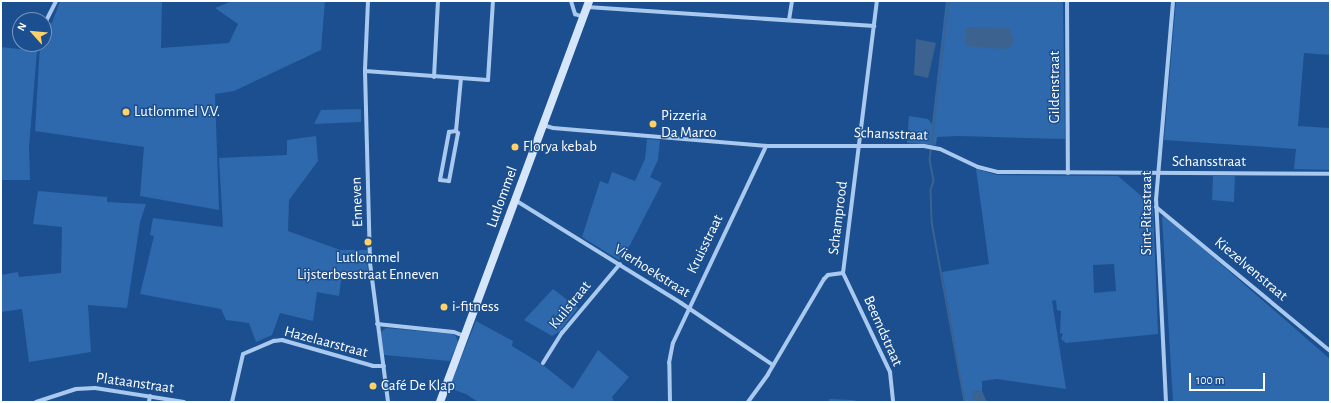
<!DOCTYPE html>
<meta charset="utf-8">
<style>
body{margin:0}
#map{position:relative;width:1331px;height:403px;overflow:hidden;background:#1b4f8f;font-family:"Alegreya Sans",sans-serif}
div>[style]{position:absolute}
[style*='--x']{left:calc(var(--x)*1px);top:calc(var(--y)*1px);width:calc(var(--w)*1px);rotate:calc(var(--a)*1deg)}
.green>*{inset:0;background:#2e69ad}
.water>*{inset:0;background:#3c6290}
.stream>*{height:1.5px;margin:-0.75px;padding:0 0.75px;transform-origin:0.75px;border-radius:0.75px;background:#3c6290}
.minor>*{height:4px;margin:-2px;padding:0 2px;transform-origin:2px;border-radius:2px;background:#a9c9ee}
.secondary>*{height:8px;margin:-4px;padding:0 4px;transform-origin:4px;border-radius:4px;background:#d6e6fa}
.dots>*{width:11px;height:11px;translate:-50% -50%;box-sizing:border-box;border:2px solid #1b4f8f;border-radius:50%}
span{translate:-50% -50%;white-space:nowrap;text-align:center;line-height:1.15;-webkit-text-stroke:3px #1b4f8f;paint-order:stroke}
.street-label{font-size:15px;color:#fff}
.poi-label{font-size:15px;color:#fff}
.left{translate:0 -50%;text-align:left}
.frame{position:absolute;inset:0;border:2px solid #fff;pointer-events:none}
.north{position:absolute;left:12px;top:12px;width:40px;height:40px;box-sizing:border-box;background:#1b4f8f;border:1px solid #7695bc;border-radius:50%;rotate:297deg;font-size:11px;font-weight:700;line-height:16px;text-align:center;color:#fff}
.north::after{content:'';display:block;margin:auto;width:14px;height:18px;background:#ffd166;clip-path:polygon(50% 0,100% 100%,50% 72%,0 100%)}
.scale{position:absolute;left:1189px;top:373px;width:76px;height:18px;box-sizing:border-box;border:2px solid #fff;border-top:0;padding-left:5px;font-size:12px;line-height:14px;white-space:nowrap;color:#fff;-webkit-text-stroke:3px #1b4f8f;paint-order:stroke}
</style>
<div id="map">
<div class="green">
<i style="clip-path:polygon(60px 1px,162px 1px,161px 48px,229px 43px,238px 24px,215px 8px,232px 1px,325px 1px,321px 50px,234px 91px,215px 94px,219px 210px,140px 196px,144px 147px,35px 131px,40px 44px,44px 44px,44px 30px,47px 23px,52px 23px)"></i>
<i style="clip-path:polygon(946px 1px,1063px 1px,1065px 139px,958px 136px,937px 137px,936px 145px,907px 143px,909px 116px,928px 119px,932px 124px)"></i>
<i style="clip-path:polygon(1176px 1px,1330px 1px,1330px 55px,1304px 53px,1298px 126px,1330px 128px,1330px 170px,1294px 169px,1296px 149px,1164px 140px)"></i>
<i style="clip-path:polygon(1px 47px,37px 51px,29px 147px,30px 180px,1px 180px)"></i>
<i style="clip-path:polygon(361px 109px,361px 122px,314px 124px,321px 110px)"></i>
<i style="clip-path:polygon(316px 136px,318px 161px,289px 200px,288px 231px,340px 250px,367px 250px,368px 276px,342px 273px,339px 296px,317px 292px,313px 321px,280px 313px,272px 335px,256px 342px,249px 323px,226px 320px,221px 309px,140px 294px,154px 236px,150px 235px,153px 218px,223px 227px,219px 158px,287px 155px,287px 140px)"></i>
<i style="clip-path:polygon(647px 139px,660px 140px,658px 160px,650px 177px,662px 183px,630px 245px,619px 260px,582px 237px,600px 181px,608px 184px,612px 172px,635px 181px,645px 159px)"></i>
<i style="clip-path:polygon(evenodd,976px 169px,997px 175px,1118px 176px,1153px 206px,1158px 334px,1066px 343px,1061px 339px,1063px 334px,1060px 333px,1061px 311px,1057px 310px,1056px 300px,1052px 301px,1066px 389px,997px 379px,982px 381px,982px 391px,973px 392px,974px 402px,965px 402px,942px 272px,989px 264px,976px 169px,1114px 264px,1116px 291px,1094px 293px,1093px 265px,1114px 264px)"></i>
<i style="clip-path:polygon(1213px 176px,1235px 176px,1234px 202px,1212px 200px)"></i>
<i style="clip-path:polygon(38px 191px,107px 197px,107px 202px,146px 204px,140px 222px,127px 308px,88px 305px,91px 352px,29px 362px,22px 309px,1px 312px,1px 275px,18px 272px,19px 277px,61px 273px,62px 227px,33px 224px)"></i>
<i style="clip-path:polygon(1162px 216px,1168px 218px,1330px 359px,1330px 402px,1173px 402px)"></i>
<i style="clip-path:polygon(553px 289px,578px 308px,559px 332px,552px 336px,524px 320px)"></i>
<i style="clip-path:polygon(476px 321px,513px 341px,512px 346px,543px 365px,573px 389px,598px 350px,629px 377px,612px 397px,614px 402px,478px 402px,466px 394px,449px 388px)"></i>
<i style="clip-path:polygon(386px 328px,453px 334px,456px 336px,458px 342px,450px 361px,384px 355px,381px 332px)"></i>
<i style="clip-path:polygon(829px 399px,852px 400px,863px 402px,830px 402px)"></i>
</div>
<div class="water">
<i style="clip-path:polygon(966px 27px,1009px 28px,1014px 40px,1010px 47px,1005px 49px,965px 46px)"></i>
<i style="clip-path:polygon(916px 39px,936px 43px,928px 78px,914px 75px)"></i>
<i style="clip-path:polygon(982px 391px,987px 402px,974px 402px,972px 392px)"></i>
</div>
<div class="stream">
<i style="--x:949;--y:1;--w:160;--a:96.8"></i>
<i style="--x:930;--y:160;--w:21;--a:79"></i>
<i style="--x:934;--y:181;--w:9;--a:108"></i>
<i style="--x:931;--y:190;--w:32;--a:88"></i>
<i style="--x:932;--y:222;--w:183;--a:79.6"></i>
</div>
<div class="minor">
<i style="--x:368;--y:1;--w:70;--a:92.5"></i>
<i style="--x:365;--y:71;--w:192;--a:88.5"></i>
<i style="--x:370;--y:263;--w:140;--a:82.6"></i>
<i style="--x:571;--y:1;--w:14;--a:73"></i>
<i style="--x:575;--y:14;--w:9;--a:21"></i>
<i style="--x:1067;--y:1;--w:172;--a:89.7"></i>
<i style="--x:587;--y:7;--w:288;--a:3.8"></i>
<i style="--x:789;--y:20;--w:19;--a:-81"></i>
<i style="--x:46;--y:21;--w:22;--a:-63"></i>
<i style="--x:365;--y:71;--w:123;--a:4.2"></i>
<i style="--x:488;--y:80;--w:79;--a:-86.4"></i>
<i style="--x:434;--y:77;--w:76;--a:-87"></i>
<i style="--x:543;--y:125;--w:10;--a:17"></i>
<i style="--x:553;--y:128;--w:214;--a:4.8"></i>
<i style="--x:766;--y:146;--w:158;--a:0"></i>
<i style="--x:924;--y:146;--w:16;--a:11"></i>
<i style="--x:940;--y:149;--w:42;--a:25.3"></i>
<i style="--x:978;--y:167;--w:21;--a:14"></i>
<i style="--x:998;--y:172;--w:332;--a:0.3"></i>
<i style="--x:456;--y:131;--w:3;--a:45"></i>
<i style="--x:458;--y:133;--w:49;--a:100.6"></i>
<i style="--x:449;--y:181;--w:9;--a:-174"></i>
<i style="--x:440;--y:180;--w:49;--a:-79.4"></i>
<i style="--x:449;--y:132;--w:7;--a:-8"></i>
<i style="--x:456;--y:131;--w:53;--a:-84.6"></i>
<i style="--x:515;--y:200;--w:195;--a:31.8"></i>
<i style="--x:681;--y:303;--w:111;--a:34"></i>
<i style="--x:1156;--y:207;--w:226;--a:39.6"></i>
<i style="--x:843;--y:273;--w:274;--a:-82.9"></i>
<i style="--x:843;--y:273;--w:110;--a:64.6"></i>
<i style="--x:890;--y:372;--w:30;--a:84"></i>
<i style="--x:377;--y:324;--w:77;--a:5.9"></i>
<i style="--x:454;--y:332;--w:11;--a:22"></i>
<i style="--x:543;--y:363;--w:36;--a:-58"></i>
<i style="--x:562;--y:333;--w:90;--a:-50"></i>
<i style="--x:36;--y:402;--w:42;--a:-18"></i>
<i style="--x:76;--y:389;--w:19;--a:-3"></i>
<i style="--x:95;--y:388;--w:90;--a:8.9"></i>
<i style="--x:149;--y:402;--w:6;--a:-81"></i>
<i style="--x:232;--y:402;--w:49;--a:-77.1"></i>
<i style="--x:243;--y:354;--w:34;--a:-23"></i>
<i style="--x:274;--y:341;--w:8;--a:-7"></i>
<i style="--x:282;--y:340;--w:95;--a:15.9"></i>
<i style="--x:373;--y:366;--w:11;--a:0"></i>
<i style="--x:670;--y:402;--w:39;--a:-91"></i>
<i style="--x:669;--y:363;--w:20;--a:-79"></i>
<i style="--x:673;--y:343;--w:218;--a:-64.7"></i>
<i style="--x:748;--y:402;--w:34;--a:-54"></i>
<i style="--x:768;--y:374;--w:110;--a:-59.5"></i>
<i style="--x:824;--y:279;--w:6;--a:-45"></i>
<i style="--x:828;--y:275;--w:15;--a:-8"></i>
<i style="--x:1166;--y:402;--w:202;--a:-92.8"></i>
<i style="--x:1156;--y:200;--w:200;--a:-85.1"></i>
</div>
<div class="secondary">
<i style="--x:440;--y:402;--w:428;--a:-69.6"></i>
</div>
<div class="dots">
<i style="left:126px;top:112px;background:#ffd166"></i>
<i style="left:653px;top:124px;background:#ffd166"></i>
<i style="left:515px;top:147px;background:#ffd166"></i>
<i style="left:368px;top:242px;background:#ffd166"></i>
<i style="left:444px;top:307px;background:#ffd166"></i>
<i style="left:373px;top:386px;background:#ffd166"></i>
</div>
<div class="street-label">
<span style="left:1055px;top:87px;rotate:-90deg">Gildenstraat</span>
<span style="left:891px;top:134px;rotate:2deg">Schansstraat</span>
<span style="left:1209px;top:162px">Schansstraat</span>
<span style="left:502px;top:197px;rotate:-70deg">Lutlommel</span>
<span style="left:357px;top:202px;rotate:-92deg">Enneven</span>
<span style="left:1147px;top:213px;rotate:-90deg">Sint-Ritastraat</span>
<span style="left:838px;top:218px;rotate:-83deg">Schamprood</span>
<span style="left:705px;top:244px;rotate:-64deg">Kruisstraat</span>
<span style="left:1251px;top:269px;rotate:40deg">Kiezelvenstraat</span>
<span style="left:652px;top:271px;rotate:32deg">Vierhoekstraat</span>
<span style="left:570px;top:305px;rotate:-51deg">Kuilstraat</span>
<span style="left:883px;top:331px;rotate:66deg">Beemdstraat</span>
<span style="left:326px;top:342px;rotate:15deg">Hazelaarstraat</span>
<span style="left:135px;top:383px;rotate:8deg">Plataanstraat</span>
</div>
<div class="poi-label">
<span class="left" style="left:134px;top:112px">Lutlommel V.V.</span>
<span class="left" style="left:661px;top:124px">Pizzeria<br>Da Marco</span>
<span class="left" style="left:523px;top:147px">Florya kebab</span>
<span style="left:368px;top:266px">Lutlommel<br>Lijsterbesstraat Enneven</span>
<span class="left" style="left:452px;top:307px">i-fitness</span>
<span class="left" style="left:381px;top:386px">Café De Klap</span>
</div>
<div class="frame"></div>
<div class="north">N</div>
<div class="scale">100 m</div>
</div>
